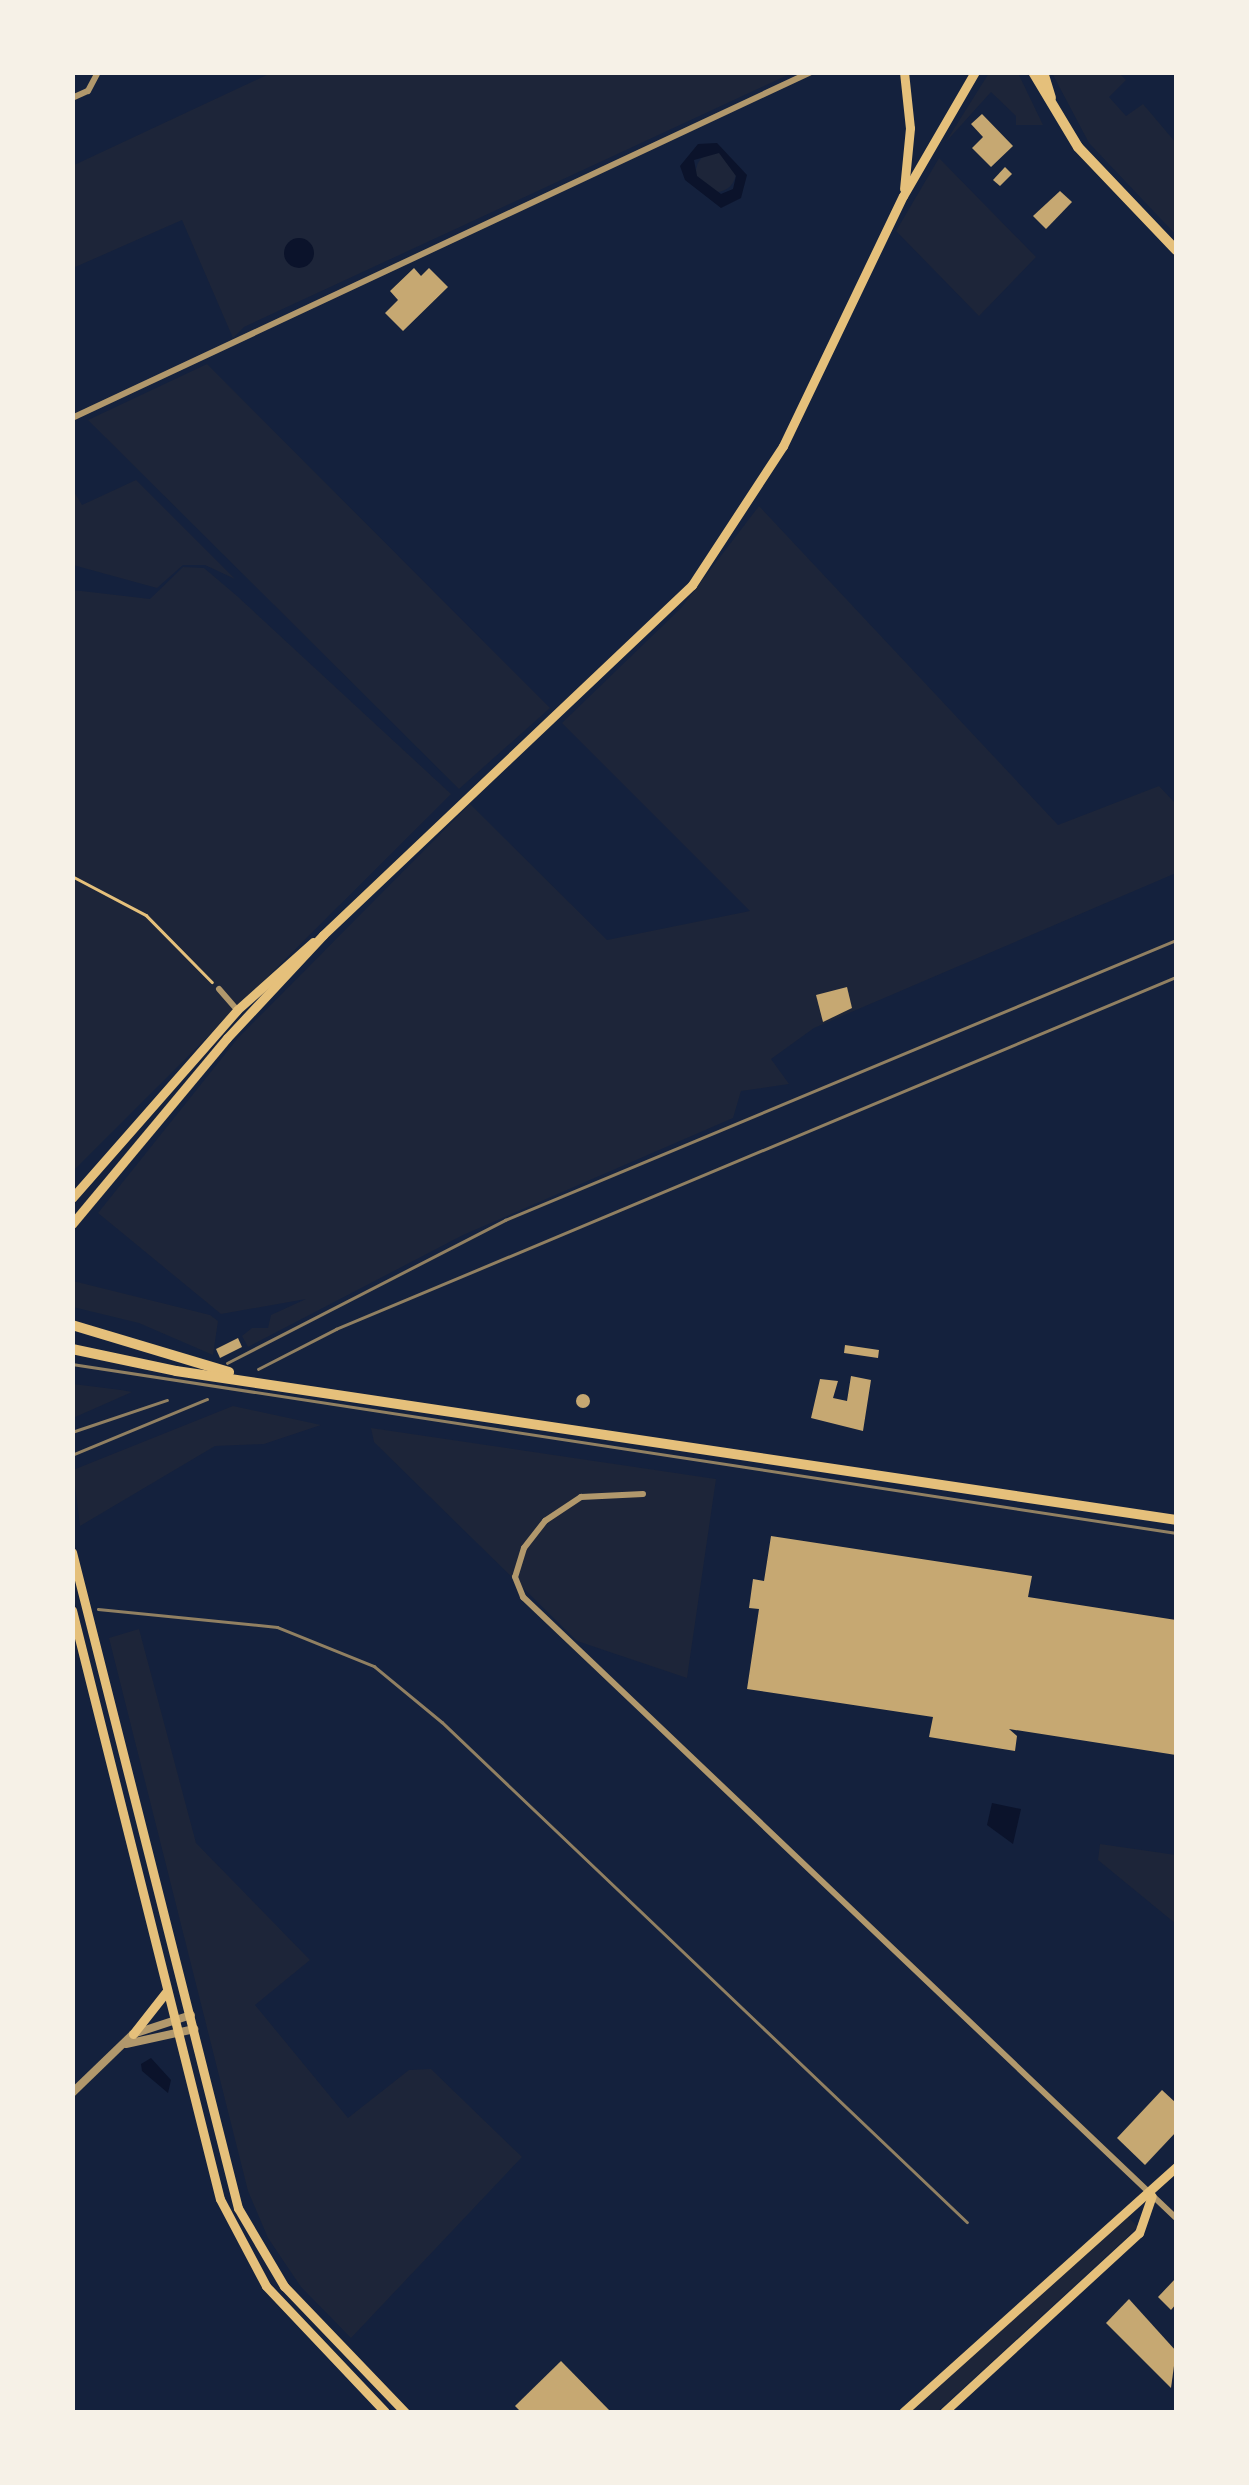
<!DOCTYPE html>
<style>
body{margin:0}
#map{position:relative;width:1249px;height:2485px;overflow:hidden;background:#14213d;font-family:"Public Sans",sans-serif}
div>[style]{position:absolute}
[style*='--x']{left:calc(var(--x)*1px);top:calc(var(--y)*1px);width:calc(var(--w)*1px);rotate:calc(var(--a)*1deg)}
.green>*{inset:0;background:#1d2539}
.round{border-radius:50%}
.water>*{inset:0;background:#0b132b}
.building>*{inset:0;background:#c6a872}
.path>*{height:2.5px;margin:-1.25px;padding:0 1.25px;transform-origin:1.25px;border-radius:1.25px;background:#e5c07b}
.minor>*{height:6px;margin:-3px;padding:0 3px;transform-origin:3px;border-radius:3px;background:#b1986c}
.tertiary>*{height:8px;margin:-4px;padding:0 4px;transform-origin:4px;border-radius:4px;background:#b1986c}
.secondary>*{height:9px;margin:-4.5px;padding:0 4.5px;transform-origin:4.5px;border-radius:4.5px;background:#e5c07b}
.primary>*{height:10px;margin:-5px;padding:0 5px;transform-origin:5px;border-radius:5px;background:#e5c07b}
.tram>*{height:2.5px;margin:-1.25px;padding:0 1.25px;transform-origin:1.25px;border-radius:1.25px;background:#918062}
.rail>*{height:2.5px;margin:-1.25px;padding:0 1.25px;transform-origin:1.25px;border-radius:1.25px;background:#918062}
span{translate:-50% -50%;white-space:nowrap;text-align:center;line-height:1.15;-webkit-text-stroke:8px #f6f1e7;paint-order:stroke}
.frame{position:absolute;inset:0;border:75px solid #f6f1e7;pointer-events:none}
</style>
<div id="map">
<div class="green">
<i style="clip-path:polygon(271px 73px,792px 73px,244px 327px,233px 338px,182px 220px,73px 268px,72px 166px)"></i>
<i style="clip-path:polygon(989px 73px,1018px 73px,1043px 125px,1016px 125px,1016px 116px,991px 92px,945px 143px)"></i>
<i style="clip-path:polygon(1052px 73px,1119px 73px,1126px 80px,1109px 97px,1126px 116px,1143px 104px,1176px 143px,1176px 235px,1089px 143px)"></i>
<i class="round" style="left:696px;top:152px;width:40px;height:40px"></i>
<i style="clip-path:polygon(939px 158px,1036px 257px,979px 316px,896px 231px)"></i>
<i style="clip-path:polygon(207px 364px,550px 708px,459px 789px,88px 420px)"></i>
<i style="clip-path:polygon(136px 480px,235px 579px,205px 565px,183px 565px,157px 588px,73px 565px,73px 490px,82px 505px)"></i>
<i style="clip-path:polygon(759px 506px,1058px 825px,1159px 786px,1176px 804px,1176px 873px,814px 1028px,771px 1059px,789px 1084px,741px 1091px,733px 1118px,463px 1235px,248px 1347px,242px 1336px,252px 1328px,268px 1328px,271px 1315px,306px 1299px,221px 1314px,98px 1213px,238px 1038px,470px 804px,607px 940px,750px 911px,562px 723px,681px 608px)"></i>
<i style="clip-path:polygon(183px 567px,204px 568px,237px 596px,451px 794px,73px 1171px,73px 590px,150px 599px)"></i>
<i style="clip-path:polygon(73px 1281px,210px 1315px,218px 1321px,213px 1355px,139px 1323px,73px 1307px)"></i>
<i style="clip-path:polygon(73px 1384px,121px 1390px,132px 1392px,73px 1418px)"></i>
<i style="clip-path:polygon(233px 1406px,321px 1425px,264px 1444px,215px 1446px,80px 1526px,73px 1470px)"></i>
<i style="clip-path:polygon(371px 1428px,716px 1479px,687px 1678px,577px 1641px,374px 1442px)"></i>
<i style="clip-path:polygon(139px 1629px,196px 1843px,310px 1960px,255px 2005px,348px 2118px,409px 2070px,431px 2069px,522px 2157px,351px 2338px,301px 2287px,268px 2238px,248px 2191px,109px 1638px)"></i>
<i style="clip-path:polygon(1100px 1844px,1176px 1855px,1176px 1924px,1098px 1860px)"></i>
<i style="clip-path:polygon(1126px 2215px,1138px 2227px,937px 2412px,911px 2412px)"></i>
</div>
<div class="water">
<i style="clip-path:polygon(evenodd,717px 143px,747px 175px,741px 198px,721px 208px,685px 180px,680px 166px,698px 144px,717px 143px,719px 153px,736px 176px,733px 189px,721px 194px,697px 176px,694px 160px,719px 153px)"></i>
<i class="round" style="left:284px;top:238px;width:30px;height:30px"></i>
<i style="clip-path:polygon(992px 1803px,1021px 1809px,1013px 1844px,987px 1825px)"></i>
<i style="clip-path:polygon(151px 2058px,171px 2080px,168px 2093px,142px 2071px,141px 2064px)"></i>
</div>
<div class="building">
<i style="clip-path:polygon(982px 114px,1013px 146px,991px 167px,972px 148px,983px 137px,971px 124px)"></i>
<i style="clip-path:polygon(1005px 167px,1012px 174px,1000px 186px,993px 180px)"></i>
<i style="clip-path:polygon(1060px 191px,1072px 202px,1046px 229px,1033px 216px)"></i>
<i style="clip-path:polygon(414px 268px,421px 276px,429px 268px,448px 287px,403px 331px,385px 313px,398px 300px,390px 291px)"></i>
<i style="clip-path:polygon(847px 987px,852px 1008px,823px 1022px,816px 995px)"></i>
<i style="clip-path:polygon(238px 1338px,242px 1347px,220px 1358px,216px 1349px)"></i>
<i style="clip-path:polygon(845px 1345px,879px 1350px,878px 1358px,844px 1353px)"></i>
<i style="clip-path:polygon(851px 1376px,871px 1380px,863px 1431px,811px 1418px,820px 1379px,838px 1381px,833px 1398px,847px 1401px)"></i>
<i class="round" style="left:576px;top:1394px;width:14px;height:14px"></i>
<i style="clip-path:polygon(771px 1536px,1032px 1576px,1028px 1597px,1176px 1620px,1176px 1755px,1009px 1729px,1017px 1736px,1015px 1751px,929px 1737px,933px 1717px,747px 1689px,759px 1609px,749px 1608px,753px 1579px,764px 1581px)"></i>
<i style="clip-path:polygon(1162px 2090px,1176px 2103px,1176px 2132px,1145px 2165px,1117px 2138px)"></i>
<i style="clip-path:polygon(1176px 2278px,1176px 2304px,1171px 2310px,1158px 2297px)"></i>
<i style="clip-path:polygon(1129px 2299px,1176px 2351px,1171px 2388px,1106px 2323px)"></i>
<i style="clip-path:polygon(561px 2361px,611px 2412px,521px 2412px,515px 2406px)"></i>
</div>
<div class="path">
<i style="--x:72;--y:876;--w:84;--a:27.8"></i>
<i style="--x:146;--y:915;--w:94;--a:45.4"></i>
</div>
<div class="minor">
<i style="--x:72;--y:98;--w:17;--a:-24"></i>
<i style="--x:88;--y:91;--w:21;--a:-62"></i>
<i style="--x:72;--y:418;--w:816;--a:-25.09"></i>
<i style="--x:219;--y:989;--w:28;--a:49"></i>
<i style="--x:643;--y:1494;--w:62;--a:177.2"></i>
<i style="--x:581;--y:1497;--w:43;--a:146.3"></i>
<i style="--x:545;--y:1521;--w:34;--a:128"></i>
<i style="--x:524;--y:1548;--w:30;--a:107"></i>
<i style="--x:515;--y:1577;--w:22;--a:68"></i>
<i style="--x:523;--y:1597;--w:901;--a:43.56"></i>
</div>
<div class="tertiary">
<i style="--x:126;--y:2044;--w:70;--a:-12.4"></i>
<i style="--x:72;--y:2093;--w:85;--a:-44"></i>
<i style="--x:133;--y:2034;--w:61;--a:-18.1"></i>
</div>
<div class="secondary">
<i style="--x:904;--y:72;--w:56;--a:83.9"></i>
<i style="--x:910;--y:128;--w:61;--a:95.6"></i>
<i style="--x:72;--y:1198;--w:250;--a:-48.7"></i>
<i style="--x:237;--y:1010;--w:102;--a:-41.8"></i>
<i style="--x:72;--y:1224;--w:242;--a:-50.2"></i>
<i style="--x:227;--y:1038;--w:141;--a:-47"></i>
<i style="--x:323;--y:935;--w:509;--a:-43.49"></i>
<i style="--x:692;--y:585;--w:166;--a:-56.8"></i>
<i style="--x:783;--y:446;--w:277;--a:-64.4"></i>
<i style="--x:903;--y:196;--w:143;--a:-59.9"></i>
<i style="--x:72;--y:1552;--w:677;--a:75.8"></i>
<i style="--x:238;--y:2208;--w:91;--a:59.5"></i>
<i style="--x:284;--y:2286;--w:175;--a:46.2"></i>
<i style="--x:72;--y:1610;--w:607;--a:75.9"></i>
<i style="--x:220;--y:2199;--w:98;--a:62.1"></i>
<i style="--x:266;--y:2286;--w:173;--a:46.6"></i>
<i style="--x:133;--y:2034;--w:53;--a:-51.8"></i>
<i style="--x:903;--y:2412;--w:367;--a:-41.9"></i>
<i style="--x:944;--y:2412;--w:265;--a:-42.6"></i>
<i style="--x:1139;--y:2233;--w:39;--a:-71"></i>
</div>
<div class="primary">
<i style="--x:1033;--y:72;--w:87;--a:59"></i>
<i style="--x:1078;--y:147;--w:142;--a:46.4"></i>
<i style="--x:1043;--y:72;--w:27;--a:73"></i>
<i style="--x:72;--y:1325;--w:164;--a:16.7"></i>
<i style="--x:72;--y:1349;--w:106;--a:11.9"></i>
<i style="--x:176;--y:1371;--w:1011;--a:8.47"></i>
</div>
<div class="tram">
<i style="--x:72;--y:1364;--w:1117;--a:8.7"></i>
</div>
<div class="rail">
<i style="--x:227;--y:1363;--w:313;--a:-27.2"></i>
<i style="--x:505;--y:1220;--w:727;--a:-22.65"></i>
<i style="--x:258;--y:1369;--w:88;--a:-27.1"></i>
<i style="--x:336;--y:1329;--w:911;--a:-22.74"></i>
<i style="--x:72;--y:1432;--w:100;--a:-18.6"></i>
<i style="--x:72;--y:1455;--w:146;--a:-22.5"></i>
<i style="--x:98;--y:1609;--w:180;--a:5.7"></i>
<i style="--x:277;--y:1627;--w:105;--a:21.9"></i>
<i style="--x:374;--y:1666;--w:88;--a:39.5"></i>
<i style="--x:442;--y:1722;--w:725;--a:43.6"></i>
</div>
<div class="frame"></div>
</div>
